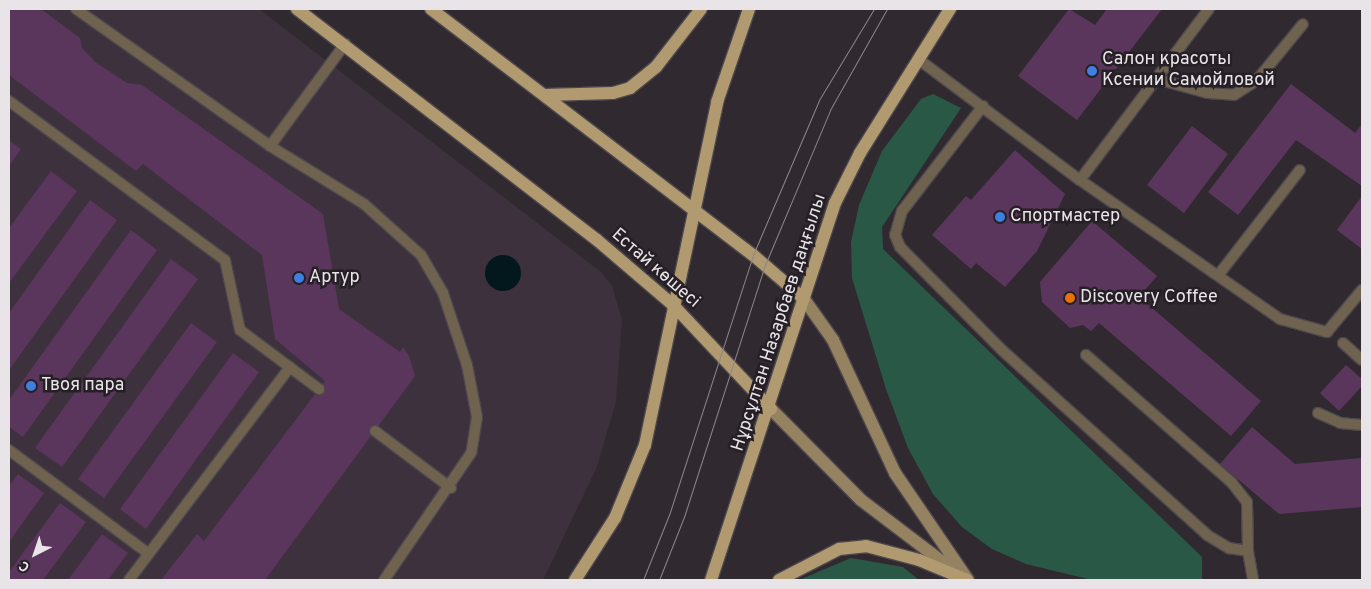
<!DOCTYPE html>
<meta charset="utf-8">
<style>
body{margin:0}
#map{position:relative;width:1371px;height:589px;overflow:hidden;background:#302a30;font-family:Overpass,sans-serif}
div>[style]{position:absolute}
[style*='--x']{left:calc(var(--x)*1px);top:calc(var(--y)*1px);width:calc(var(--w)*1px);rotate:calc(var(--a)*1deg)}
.built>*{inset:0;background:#3c313c}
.green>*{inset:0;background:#295946}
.water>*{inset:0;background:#03181d}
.round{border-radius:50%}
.building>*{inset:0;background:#5b365c}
.roads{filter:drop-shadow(1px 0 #4d484d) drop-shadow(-1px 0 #4d484d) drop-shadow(0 1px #4d484d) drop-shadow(0 -1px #4d484d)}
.lane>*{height:10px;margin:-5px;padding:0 5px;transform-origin:5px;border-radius:5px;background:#6f634f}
.secondary>*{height:12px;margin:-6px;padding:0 6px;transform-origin:6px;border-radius:6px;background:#948261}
.primary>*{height:12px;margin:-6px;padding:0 6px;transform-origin:6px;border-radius:6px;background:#b19a6f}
.tram>*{height:1px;margin:-0.5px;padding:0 0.5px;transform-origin:0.5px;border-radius:0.5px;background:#8b868b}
.dots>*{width:14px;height:14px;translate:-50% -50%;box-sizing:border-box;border:2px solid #262026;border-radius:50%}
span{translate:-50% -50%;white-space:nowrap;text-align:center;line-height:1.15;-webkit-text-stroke:5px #262026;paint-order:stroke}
.poi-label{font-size:18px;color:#e8e4e8}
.left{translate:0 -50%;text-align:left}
.street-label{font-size:18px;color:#e8e4e8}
.frame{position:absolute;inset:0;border:10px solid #e8e4e8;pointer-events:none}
.north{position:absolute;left:10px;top:529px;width:50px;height:50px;-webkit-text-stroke:4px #262026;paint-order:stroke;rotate:221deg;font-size:14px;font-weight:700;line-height:20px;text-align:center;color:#e8e4e8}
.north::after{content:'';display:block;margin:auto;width:18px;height:22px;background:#e8e4e8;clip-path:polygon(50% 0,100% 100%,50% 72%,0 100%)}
</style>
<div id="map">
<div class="built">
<i style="clip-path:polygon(9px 9px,259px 9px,601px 272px,612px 286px,622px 320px,616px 401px,597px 467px,543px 580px,9px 580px)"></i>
</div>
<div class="green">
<i style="clip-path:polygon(933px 94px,961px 108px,882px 227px,883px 249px,1202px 557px,1202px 580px,1092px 580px,1026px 564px,992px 549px,962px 527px,933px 494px,908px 448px,886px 389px,852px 278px,851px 242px,859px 205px,882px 151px,921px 99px)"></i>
<i style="clip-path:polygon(851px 558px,903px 567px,919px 580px,799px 580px)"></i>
</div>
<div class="water">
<i class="round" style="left:485px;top:255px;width:36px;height:36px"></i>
</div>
<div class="building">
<i style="clip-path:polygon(9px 9px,41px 9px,80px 38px,82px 48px,95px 62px,127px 83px,142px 85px,323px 214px,339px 309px,400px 352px,403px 347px,409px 356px,415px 376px,265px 580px,161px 580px,197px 534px,204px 541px,325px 381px,275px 339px,262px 255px,143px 164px,136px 171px,9px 75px)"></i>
<i style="clip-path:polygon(1069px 9px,1095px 25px,1107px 9px,1162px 9px,1077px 120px,1018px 76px)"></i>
<i style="clip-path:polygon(1291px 84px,1355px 133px,1362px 124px,1362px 186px,1296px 140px,1238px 215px,1208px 192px)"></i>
<i style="clip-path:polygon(1192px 126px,1228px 154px,1184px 213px,1147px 185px)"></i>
<i style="clip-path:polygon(9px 140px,21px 149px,9px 166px)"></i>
<i style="clip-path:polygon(1015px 150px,1065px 194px,1037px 251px,1005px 287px,976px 263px,971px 269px,932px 235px,966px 196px,971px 200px)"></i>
<i style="clip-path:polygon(51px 171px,77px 191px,9px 283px,9px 228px)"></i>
<i style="clip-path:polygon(1362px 196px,1362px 249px,1337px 230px)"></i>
<i style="clip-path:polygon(90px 200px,117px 220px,9px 370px,9px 313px)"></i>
<i style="clip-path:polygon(1092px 221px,1157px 276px,1139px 297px,1261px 401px,1231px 436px,1099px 323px,1091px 331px,1083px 325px,1070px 328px,1042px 302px,1040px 282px)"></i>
<i style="clip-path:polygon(131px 230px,157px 250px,23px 437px,9px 427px,9px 400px)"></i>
<i style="clip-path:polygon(171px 259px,198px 279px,62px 467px,35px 448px)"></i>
<i style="clip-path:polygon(191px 323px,217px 342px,104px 498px,78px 479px)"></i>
<i style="clip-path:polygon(233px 353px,259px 372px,146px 529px,120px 509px)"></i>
<i style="clip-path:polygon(1346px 365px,1362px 379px,1362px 386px,1339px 411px,1320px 393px)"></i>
<i style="clip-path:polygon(1252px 427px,1295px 464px,1362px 458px,1362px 507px,1279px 514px,1220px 464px)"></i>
<i style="clip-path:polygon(18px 474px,44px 493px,9px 542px,9px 486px)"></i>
<i style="clip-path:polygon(60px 503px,86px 522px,43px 580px,9px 580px,9px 572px)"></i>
<i style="clip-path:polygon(102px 534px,128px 553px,108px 580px,68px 580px)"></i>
</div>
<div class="roads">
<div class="lane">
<i style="--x:76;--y:9;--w:237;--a:35.2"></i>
<i style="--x:270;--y:146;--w:110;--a:31.7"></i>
<i style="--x:364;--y:204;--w:76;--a:41.8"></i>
<i style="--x:421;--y:255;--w:44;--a:59.9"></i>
<i style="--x:443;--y:293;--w:76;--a:71.6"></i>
<i style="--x:467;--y:365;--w:53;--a:79.1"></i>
<i style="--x:477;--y:417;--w:36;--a:99"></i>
<i style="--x:471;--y:453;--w:154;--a:124.4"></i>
<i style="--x:918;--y:59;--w:202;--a:36.8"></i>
<i style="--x:1080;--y:180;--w:214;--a:-53"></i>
<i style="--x:1157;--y:79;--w:53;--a:15.4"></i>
<i style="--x:1208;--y:93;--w:26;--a:4"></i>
<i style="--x:1234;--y:95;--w:27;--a:-33"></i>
<i style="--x:1257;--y:80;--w:72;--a:-50.6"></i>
<i style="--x:9;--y:101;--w:268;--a:36.4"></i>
<i style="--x:225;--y:260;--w:72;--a:77.9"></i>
<i style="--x:240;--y:330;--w:99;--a:36.8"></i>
<i style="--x:983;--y:106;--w:133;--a:127.6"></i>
<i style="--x:902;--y:211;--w:25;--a:106"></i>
<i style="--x:895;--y:235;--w:13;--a:67"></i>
<i style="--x:900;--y:247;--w:146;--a:45.3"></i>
<i style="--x:1003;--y:351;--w:275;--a:42"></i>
<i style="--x:1207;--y:535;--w:26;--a:31"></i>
<i style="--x:1229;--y:548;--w:19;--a:9"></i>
<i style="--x:1248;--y:551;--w:29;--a:80"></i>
<i style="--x:270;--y:146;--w:127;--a:-53.7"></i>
<i style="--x:1080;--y:180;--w:244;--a:34.8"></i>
<i style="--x:1280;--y:319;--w:49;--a:15.5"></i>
<i style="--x:1327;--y:332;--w:55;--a:-50.2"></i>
<i style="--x:1220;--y:273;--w:130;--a:-52.2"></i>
<i style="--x:1343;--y:343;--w:25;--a:42"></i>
<i style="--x:1086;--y:355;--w:194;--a:41.2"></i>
<i style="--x:1232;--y:483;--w:24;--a:52"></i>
<i style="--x:1247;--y:502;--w:49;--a:88.8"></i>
<i style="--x:1318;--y:413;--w:24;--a:24"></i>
<i style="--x:1340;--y:423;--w:22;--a:5"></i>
<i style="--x:375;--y:431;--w:95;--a:36.9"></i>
<i style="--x:9;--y:450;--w:174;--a:36.6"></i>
<i style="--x:129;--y:580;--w:267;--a:-52.9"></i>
</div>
<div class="secondary">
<i style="--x:804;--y:299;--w:50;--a:54.7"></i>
<i style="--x:833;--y:340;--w:147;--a:65"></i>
<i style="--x:895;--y:473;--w:130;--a:55.7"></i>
<i style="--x:771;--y:409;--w:128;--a:45.3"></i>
<i style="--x:861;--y:500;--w:119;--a:37.2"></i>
</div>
<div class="primary">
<i style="--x:297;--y:9;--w:379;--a:37.6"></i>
<i style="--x:597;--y:240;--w:100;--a:40.5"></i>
<i style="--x:673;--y:305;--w:143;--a:46.7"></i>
<i style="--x:431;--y:9;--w:405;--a:37.4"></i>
<i style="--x:753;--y:255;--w:67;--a:40.8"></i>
<i style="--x:545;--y:95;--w:68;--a:-1.7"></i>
<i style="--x:613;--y:93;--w:18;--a:-16"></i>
<i style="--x:630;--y:88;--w:33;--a:-39"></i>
<i style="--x:656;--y:67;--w:73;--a:-52.2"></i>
<i style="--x:575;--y:580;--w:74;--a:-57.2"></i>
<i style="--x:615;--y:518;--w:79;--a:-67.7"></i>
<i style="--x:645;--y:445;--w:350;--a:-78.1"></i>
<i style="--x:717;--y:102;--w:98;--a:-71"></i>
<i style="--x:711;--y:580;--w:397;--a:-71.8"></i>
<i style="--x:835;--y:203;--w:56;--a:-63.4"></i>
<i style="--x:860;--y:153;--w:170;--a:-58"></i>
<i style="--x:779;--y:580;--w:68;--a:-27.3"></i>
<i style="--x:839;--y:549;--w:27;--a:-6"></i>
<i style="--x:866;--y:546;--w:55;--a:14.8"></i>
<i style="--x:919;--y:560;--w:52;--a:22.6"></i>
</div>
</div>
<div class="tram">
<i style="--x:643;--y:580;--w:73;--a:-68.3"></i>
<i style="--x:670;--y:512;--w:270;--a:-72.1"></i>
<i style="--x:753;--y:255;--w:168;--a:-66.9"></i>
<i style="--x:819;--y:100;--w:106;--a:-58.9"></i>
<i style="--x:659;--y:580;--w:68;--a:-68.4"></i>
<i style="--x:684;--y:517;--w:265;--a:-72.2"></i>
<i style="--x:765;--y:265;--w:168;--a:-67.2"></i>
<i style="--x:830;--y:110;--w:116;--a:-60.6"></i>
</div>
<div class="dots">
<i style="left:1092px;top:71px;background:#3f7fe0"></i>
<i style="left:1000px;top:217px;background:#3f7fe0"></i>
<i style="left:299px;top:278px;background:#3f7fe0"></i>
<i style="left:1070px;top:298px;background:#e8710a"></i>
<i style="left:31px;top:386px;background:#3f7fe0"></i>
</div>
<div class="poi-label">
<span class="left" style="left:1102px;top:71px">Салон красоты<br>Ксении Самойловой</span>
<span class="left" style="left:1010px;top:217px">Спортмастер</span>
<span class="left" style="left:309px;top:278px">Артур</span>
<span class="left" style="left:1080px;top:298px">Discovery Coffee</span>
<span class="left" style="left:41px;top:386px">Твоя пара</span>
</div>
<div class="street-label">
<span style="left:655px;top:269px;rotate:41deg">Естай көшесі</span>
<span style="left:780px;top:323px;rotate:-72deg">Нұрсұлтан Назарбаев даңғылы</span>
</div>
<div class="frame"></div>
<div class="north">С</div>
</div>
